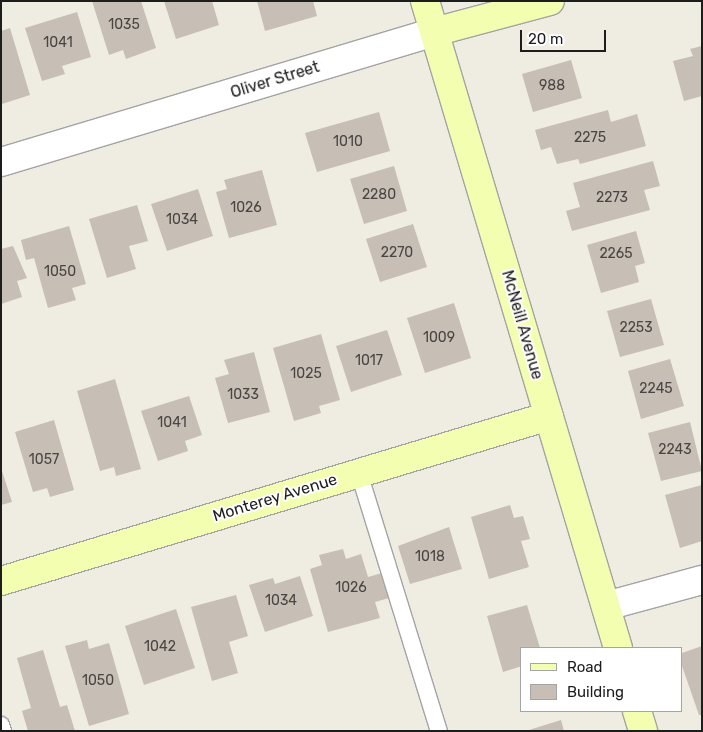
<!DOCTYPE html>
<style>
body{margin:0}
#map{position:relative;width:703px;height:732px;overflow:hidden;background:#efece2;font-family:Rubik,sans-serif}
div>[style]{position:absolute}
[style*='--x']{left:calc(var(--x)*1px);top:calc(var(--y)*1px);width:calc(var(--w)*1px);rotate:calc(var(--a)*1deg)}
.building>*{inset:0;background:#c7beb5}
.roads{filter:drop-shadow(1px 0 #a4a4a4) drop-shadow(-1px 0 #a4a4a4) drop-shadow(0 1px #a4a4a4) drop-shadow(0 -1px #a4a4a4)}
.lane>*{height:16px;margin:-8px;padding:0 8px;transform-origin:8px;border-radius:8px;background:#fff}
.street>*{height:28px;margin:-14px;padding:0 14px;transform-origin:14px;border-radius:14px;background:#fff}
.secondary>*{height:28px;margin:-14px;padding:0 14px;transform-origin:14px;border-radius:14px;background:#f4feb1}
span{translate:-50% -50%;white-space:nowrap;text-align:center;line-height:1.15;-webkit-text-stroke:4px #fff;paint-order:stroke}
.number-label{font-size:14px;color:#484543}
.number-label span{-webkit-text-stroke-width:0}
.street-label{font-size:16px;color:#1d1d1d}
.frame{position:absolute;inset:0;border:2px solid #1d1d1d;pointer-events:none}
.legend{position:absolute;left:520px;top:647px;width:162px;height:65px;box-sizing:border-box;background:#fff;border:1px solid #a5a5a5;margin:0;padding:6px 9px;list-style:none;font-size:15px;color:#1d1d1d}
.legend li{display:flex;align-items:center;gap:10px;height:25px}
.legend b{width:25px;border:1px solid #a5a5a5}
.scale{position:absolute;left:520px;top:30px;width:86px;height:22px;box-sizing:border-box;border:2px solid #1d1d1d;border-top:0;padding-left:6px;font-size:15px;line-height:18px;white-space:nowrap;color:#1d1d1d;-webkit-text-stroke:4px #fff;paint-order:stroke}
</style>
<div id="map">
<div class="building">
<i style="clip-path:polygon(92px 1px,141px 1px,156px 48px,126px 59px,123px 50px,109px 55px)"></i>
<i style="clip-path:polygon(164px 1px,212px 1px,219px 25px,176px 39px)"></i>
<i style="clip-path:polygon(257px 1px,313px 1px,317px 16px,265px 31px)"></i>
<i style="clip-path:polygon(77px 12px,91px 57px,62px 66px,65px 74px,42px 81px,25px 28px)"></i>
<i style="clip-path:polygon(10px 28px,30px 95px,2px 104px,1px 31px)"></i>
<i style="clip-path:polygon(702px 46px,702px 96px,684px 101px,673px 61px,693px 56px,690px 49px)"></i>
<i style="clip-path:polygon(571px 60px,582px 98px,533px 112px,522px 74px)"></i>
<i style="clip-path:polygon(608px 110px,611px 122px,637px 114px,646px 146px,580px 164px,578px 159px,557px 164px,551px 147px,541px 150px,535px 130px)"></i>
<i style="clip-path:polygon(379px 112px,390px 151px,317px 172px,305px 133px)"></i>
<i style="clip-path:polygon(653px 161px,660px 186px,644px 190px,650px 210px,572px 231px,566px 211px,580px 207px,573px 183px)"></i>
<i style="clip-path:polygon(394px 166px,407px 211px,364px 224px,350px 179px)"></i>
<i style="clip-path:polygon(262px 170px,277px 225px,229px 238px,216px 192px,227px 189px,224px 180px)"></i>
<i style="clip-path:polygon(198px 189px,213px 236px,167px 251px,151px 204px)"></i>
<i style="clip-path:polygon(137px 205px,148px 241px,129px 246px,136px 269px,107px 278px,89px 219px)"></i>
<i style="clip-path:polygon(413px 224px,427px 267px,380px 282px,366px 239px)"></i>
<i style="clip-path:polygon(69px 226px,86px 284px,72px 288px,76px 300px,48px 308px,34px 258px,26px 260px,21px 240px)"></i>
<i style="clip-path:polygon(636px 231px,645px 263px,635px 266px,639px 282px,601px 293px,587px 245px)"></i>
<i style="clip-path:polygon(13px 246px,27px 278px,17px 281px,22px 297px,1px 304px,1px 249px)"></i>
<i style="clip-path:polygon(651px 299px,664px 345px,620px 357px,607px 311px)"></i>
<i style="clip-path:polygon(454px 303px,471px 358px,425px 373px,407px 318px)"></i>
<i style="clip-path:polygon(387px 330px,402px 375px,351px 392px,336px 346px)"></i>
<i style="clip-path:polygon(321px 334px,340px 400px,319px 406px,321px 413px,294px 421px,273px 348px)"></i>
<i style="clip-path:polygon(254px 352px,270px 412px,228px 423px,215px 378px,229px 374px,224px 360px)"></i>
<i style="clip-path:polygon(670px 359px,684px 406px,641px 419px,628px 371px)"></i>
<i style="clip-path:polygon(115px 379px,141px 469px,116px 476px,114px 467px,100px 471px,77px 391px)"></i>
<i style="clip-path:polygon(189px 396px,202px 435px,185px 441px,188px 451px,158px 461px,141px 411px)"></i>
<i style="clip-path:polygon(54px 420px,74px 490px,50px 497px,47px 488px,33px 492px,15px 432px)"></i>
<i style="clip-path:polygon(690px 422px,702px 471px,661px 481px,648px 433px)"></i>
<i style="clip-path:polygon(1px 468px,12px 502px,1px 505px)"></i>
<i style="clip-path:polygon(702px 485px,702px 541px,680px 548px,665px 495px)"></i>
<i style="clip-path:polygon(510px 505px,514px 518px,523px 516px,530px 539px,521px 541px,529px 567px,489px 579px,471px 517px)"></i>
<i style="clip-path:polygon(449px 527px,462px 569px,410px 584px,398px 546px)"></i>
<i style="clip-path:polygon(343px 549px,346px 559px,361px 554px,368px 577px,382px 573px,389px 598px,375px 602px,380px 618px,328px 632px,310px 569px,322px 565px,319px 555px)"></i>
<i style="clip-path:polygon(300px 576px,313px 616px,265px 632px,249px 585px,273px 578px,275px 584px)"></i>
<i style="clip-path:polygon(236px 595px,248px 636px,229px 642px,238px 673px,212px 681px,191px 607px)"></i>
<i style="clip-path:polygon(527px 605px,540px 648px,522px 648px,522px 666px,503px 672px,487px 616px)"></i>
<i style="clip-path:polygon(176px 609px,195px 668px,144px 685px,125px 626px)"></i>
<i style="clip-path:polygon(87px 640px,89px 649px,109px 643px,129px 714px,89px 726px,65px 646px)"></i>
<i style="clip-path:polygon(702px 646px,702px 715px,699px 715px,682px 666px,682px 653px)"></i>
<i style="clip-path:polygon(43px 650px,60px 707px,67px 705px,75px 731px,28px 731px,22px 711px,31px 708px,17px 658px)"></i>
<i style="clip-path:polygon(561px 720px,564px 731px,529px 731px,529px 730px)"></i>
</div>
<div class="roads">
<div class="lane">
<i style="--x:359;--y:473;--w:270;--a:72.8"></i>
<i style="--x:1;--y:725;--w:6;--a:72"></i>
</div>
<div class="street">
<i style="--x:1;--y:162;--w:452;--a:-16.7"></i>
<i style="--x:606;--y:606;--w:99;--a:-15.2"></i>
</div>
<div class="secondary">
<i style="--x:425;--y:1;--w:675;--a:73.39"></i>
<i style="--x:434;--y:32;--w:120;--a:-15"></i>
<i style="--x:1;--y:581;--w:572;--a:-16.76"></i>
<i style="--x:637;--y:711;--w:21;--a:73"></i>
</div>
</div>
<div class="number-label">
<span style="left:124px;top:25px">1035</span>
<span style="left:58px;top:43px">1041</span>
<span style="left:552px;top:86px">988</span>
<span style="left:590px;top:138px">2275</span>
<span style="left:348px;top:142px">1010</span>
<span style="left:379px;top:195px">2280</span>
<span style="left:612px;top:198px">2273</span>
<span style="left:246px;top:208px">1026</span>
<span style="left:182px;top:220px">1034</span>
<span style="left:397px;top:253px">2270</span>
<span style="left:616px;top:254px">2265</span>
<span style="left:60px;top:272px">1050</span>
<span style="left:636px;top:328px">2253</span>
<span style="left:439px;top:338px">1009</span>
<span style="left:369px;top:361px">1017</span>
<span style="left:306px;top:374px">1025</span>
<span style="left:656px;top:389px">2245</span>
<span style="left:243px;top:395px">1033</span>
<span style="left:172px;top:423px">1041</span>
<span style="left:675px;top:450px">2243</span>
<span style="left:44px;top:460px">1057</span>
<span style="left:430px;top:557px">1018</span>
<span style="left:351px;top:588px">1026</span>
<span style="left:281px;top:601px">1034</span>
<span style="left:160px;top:647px">1042</span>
<span style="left:98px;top:681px">1050</span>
</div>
<div class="street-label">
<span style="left:275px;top:80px;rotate:-17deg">Oliver Street</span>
<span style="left:522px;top:325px;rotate:74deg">McNeill Avenue</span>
<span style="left:275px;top:498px;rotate:-17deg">Monterey Avenue</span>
</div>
<div class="frame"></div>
<ul class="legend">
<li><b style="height:6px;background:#f4feb1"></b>Road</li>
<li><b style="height:14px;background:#c7beb5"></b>Building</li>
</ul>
<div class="scale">20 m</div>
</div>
